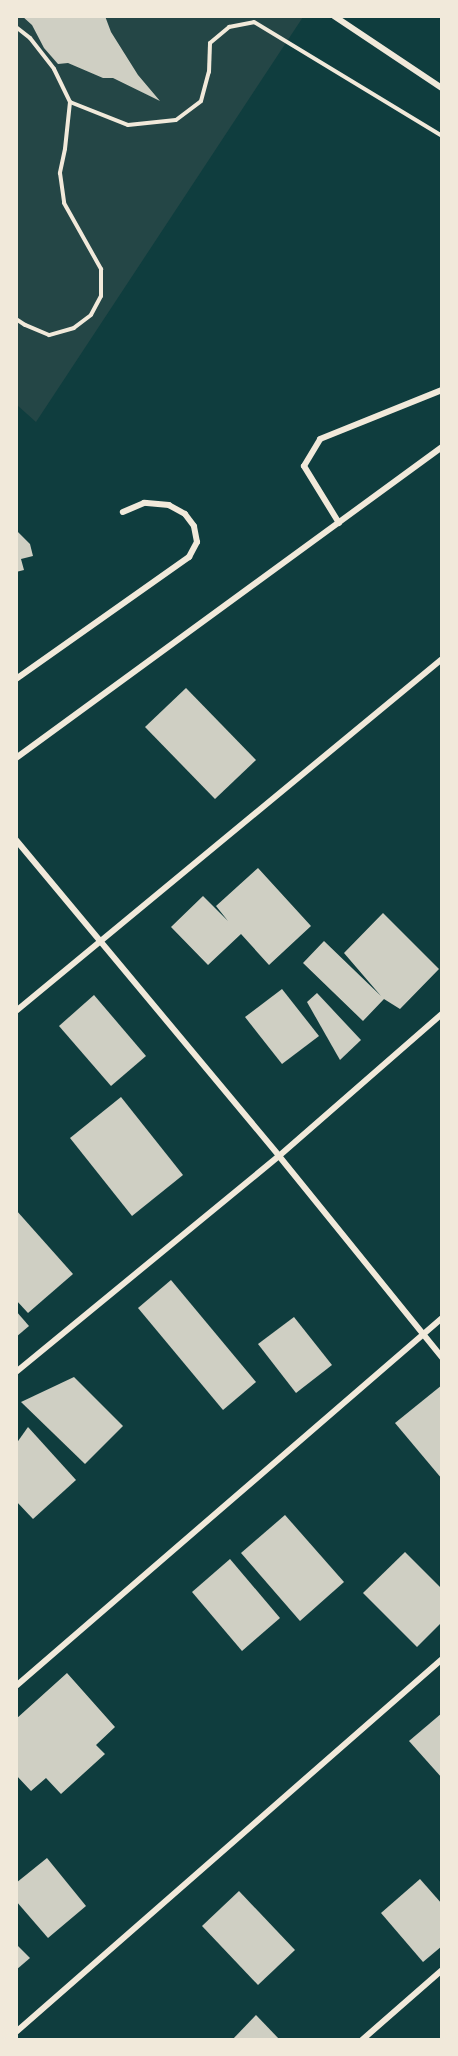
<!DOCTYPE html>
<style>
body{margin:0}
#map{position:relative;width:458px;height:2056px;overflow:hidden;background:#0f3d3e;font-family:Roboto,sans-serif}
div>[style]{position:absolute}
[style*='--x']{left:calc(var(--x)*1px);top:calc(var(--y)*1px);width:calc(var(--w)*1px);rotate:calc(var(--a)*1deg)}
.green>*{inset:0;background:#244646}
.building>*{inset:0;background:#cfcfc3}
.path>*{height:4px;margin:-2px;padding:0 2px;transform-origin:2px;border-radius:2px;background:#f1e9da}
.minor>*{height:6px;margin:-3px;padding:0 3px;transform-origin:3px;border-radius:3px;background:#f1e9da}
span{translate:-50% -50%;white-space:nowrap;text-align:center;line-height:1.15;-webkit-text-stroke:4.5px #f1e9da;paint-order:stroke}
.frame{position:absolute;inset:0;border:18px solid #f1e9da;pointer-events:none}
</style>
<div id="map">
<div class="green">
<i style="clip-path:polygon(17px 17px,303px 17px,36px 422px,17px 405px)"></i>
</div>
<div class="building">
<i style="clip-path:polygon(22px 16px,105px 16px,111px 32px,138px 75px,160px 101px,113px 78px,103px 78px,68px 63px,58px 64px,44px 48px,32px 25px)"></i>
<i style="clip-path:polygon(16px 530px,30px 544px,33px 556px,21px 559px,24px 570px,16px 572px)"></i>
<i style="clip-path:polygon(186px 688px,256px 760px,215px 799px,145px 727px)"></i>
<i style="clip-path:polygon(258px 868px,311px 926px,269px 965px,241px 934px,208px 965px,171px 927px,203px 896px,228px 921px,216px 906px)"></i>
<i style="clip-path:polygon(383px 913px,439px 969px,400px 1009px,384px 999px,363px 1021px,303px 963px,324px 941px,381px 996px,344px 953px)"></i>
<i style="clip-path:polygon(282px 989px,319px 1036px,282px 1064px,245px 1017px)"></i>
<i style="clip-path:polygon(317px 993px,361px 1040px,340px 1060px,307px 1002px)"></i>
<i style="clip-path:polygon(94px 995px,146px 1056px,111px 1086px,59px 1026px)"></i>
<i style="clip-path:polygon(121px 1097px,183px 1175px,132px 1216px,70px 1138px)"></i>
<i style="clip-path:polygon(16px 1210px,73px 1274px,28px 1313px,16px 1300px)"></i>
<i style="clip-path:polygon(171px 1280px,256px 1382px,223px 1410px,138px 1308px)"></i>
<i style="clip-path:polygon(16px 1311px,29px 1326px,16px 1337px)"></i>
<i style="clip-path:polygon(294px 1317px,332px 1365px,296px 1393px,258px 1344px)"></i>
<i style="clip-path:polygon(74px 1377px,123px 1426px,85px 1464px,21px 1402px)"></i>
<i style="clip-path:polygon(442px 1385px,442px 1479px,395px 1423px)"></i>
<i style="clip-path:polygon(28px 1427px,76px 1480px,33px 1519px,16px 1501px,16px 1444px)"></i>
<i style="clip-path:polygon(285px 1515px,344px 1582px,300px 1621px,241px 1553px)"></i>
<i style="clip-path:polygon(405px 1552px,442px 1589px,442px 1622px,417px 1647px,363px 1593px)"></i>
<i style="clip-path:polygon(230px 1559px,280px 1618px,242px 1651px,192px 1592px)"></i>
<i style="clip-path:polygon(67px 1673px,115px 1727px,96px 1745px,105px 1754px,61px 1794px,46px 1778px,31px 1791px,16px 1775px,16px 1719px)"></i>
<i style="clip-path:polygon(442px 1713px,442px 1778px,409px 1741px)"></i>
<i style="clip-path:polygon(47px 1858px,86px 1906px,48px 1938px,16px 1901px,16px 1883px)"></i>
<i style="clip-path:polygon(420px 1879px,442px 1904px,442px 1946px,423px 1962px,381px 1913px)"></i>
<i style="clip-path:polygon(239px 1891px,295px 1950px,258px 1985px,202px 1926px)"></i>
<i style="clip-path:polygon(16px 1944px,30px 1958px,16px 1970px)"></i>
<i style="clip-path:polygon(256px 2015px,280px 2040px,232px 2040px)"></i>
</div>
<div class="path">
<i style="--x:16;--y:27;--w:18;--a:38"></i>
<i style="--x:30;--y:38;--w:39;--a:52"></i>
<i style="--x:54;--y:69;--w:37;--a:64"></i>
<i style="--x:70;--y:102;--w:47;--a:96.1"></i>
<i style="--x:65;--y:149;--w:25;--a:102"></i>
<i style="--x:60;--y:173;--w:30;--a:82"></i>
<i style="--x:64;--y:203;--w:76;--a:60.7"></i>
<i style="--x:101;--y:269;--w:27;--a:90"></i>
<i style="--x:101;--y:296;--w:21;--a:118"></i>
<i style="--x:91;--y:315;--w:21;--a:143"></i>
<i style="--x:74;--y:328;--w:26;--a:164"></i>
<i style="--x:49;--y:335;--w:26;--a:-157"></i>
<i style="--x:25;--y:325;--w:11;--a:-146"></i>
<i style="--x:70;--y:102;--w:62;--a:21.6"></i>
<i style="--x:128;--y:125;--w:48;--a:-5.9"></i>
<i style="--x:176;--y:120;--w:31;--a:-37"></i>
<i style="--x:201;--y:101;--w:30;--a:-75"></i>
<i style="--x:209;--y:72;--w:29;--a:-88"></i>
<i style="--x:210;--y:43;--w:25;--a:-40"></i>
<i style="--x:229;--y:27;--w:25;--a:-11"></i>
<i style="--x:254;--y:22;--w:220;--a:31.2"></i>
</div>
<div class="minor">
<i style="--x:334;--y:16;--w:130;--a:33.7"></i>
<i style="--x:339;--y:523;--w:67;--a:-121.6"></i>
<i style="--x:304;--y:466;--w:31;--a:-59"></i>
<i style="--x:320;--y:439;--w:131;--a:-21.9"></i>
<i style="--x:16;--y:679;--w:212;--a:-35.2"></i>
<i style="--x:189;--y:557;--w:17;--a:-62"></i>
<i style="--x:197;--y:542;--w:16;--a:-101"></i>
<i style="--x:194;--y:526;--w:15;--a:-127"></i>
<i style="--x:185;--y:514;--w:18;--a:-151"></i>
<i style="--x:169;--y:505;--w:25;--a:-175"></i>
<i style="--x:144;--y:503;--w:23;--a:157"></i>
<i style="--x:16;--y:758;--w:527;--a:-36.13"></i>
<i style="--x:16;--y:840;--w:411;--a:50.2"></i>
<i style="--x:279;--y:1156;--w:259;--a:51"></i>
<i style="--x:16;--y:1011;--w:553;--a:-39.57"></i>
<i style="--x:16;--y:1372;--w:340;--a:-39.4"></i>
<i style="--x:279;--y:1156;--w:216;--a:-41.1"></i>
<i style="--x:16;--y:1686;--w:563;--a:-40.82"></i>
<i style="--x:16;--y:2032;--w:566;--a:-41.2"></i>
<i style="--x:362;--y:2040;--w:106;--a:-41.2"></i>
</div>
<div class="frame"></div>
</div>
